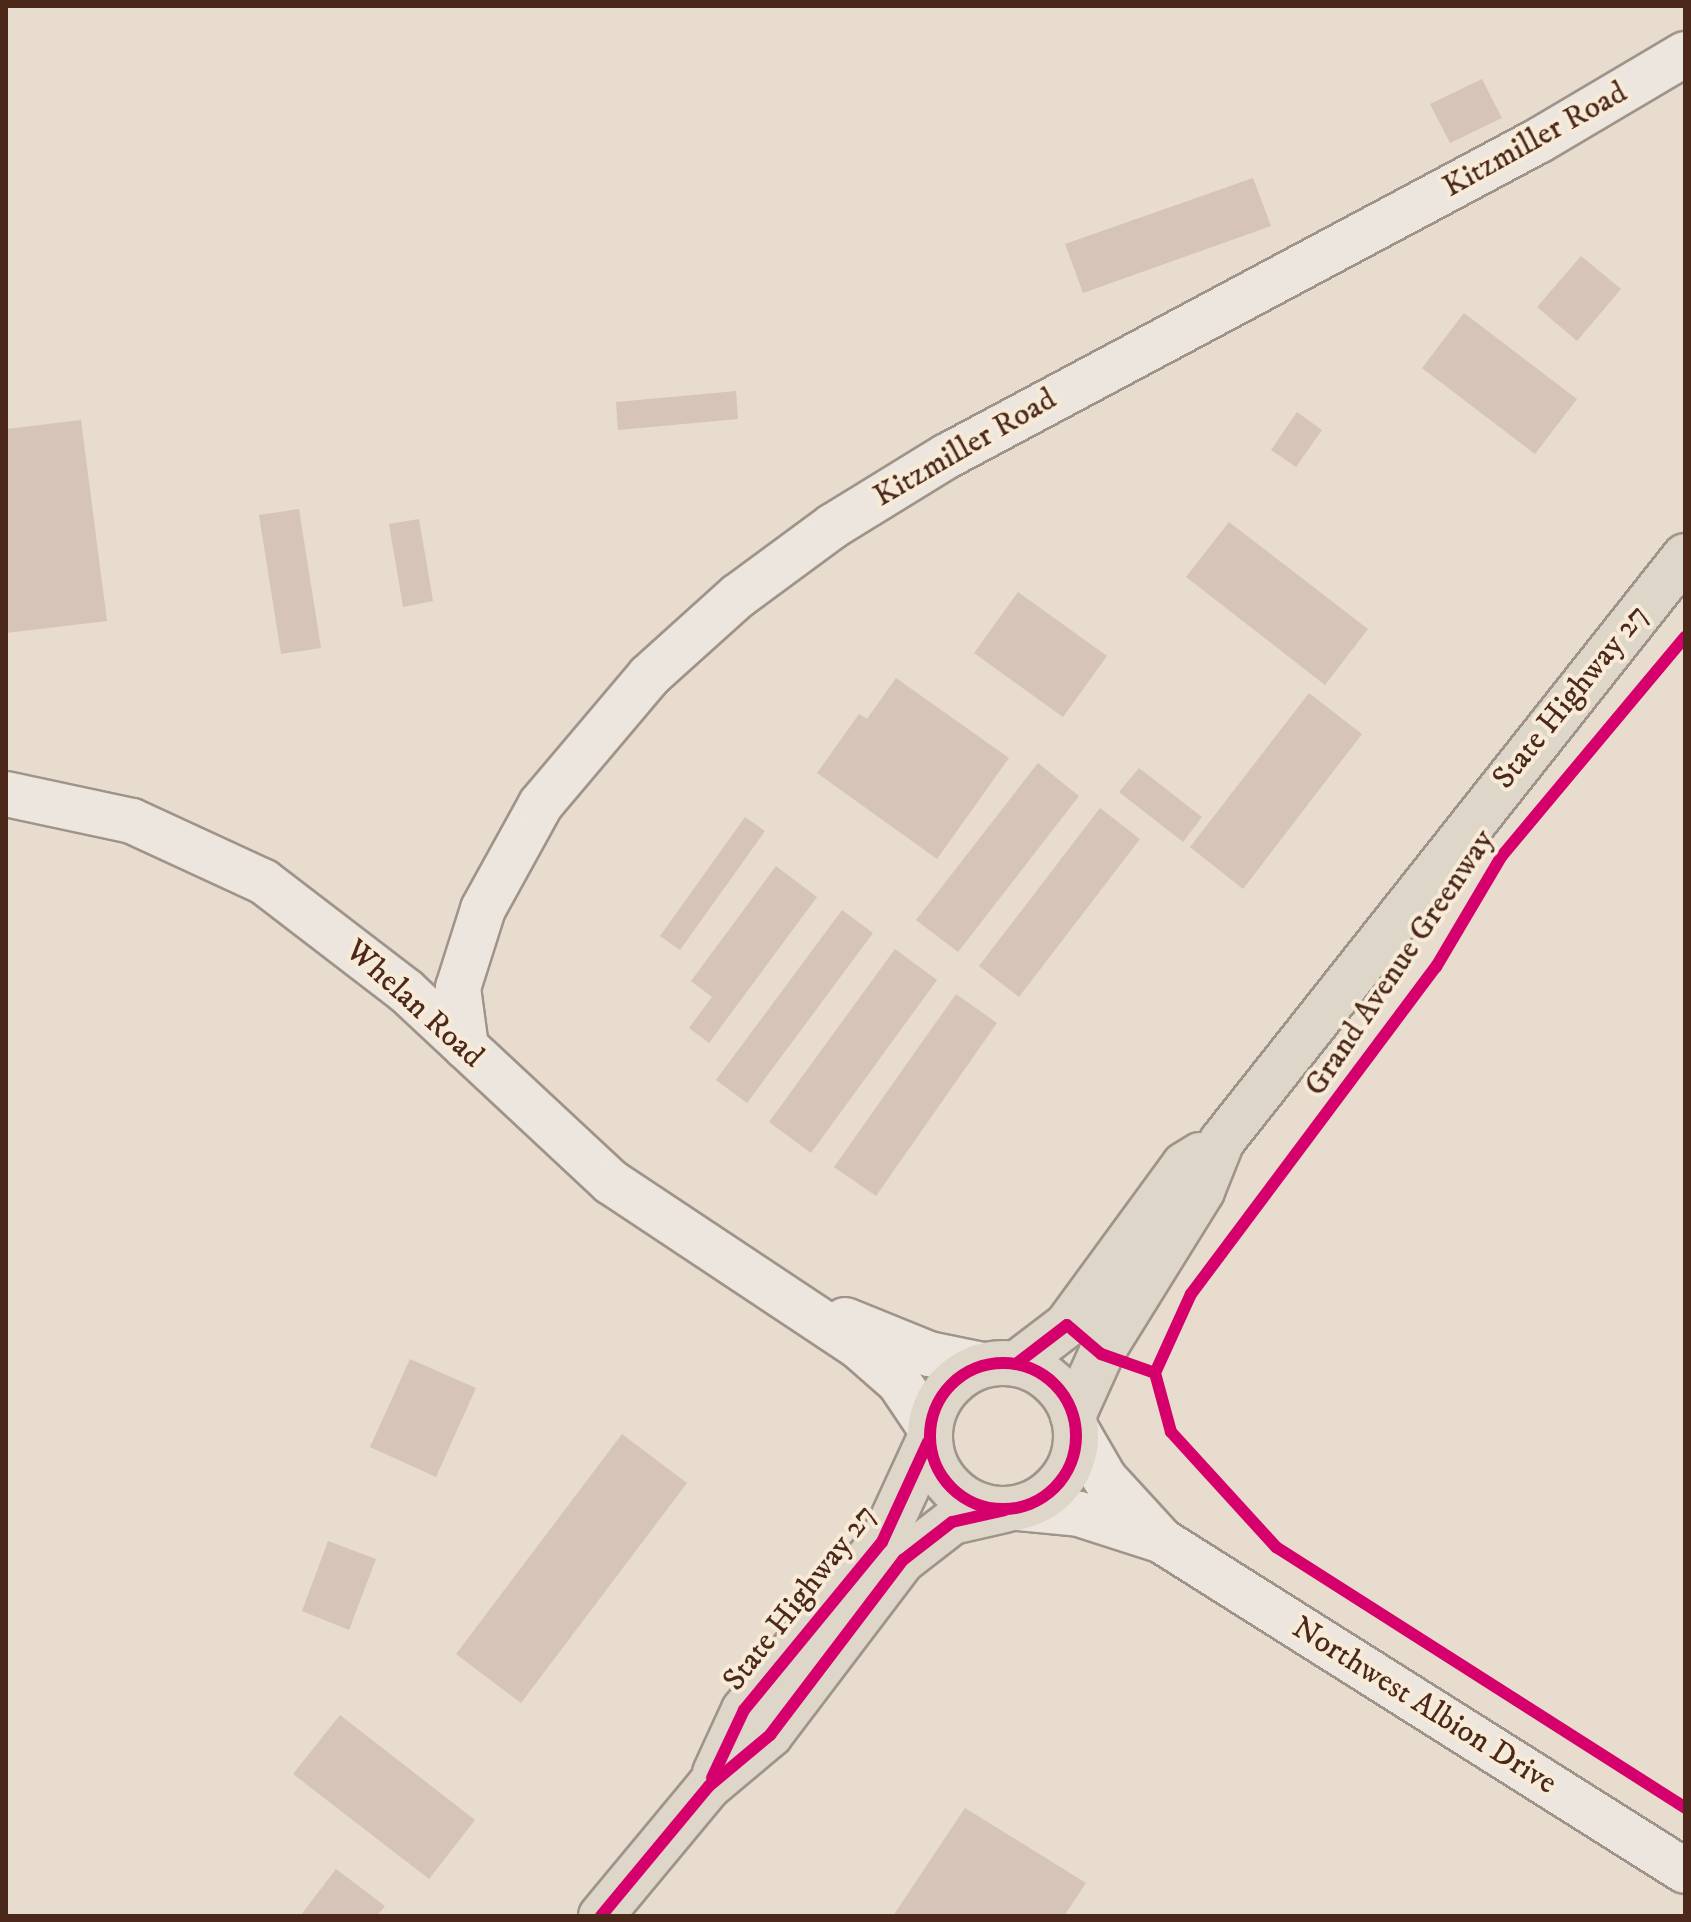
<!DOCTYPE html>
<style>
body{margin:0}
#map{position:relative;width:1691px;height:1922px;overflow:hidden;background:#e7dccd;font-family:"IM FELL DW Pica",serif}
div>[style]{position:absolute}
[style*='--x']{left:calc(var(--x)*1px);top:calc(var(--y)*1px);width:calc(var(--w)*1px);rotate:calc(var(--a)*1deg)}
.building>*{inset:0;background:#d6c4b9}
.roads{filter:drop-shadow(2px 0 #a0948a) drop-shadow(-2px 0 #a0948a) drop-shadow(0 2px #a0948a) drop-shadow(0 -2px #a0948a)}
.minor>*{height:44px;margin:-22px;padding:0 22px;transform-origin:22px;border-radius:22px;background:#ece6de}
.major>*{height:44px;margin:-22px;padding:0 22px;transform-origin:22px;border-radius:22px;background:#ded6c9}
.major>.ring{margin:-22px;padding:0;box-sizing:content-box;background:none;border:44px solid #ded6c9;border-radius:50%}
.cycleway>*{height:12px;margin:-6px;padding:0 6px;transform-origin:6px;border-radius:6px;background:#d6006c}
.cycleway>.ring{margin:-6px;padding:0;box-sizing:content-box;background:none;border:12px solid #d6006c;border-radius:50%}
span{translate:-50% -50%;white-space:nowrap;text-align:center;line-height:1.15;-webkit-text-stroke:8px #f7ead7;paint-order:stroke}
.street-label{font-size:32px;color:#4b281a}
.frame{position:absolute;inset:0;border:8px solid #4b281a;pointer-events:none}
</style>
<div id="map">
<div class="building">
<i style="clip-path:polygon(1482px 79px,1502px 118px,1450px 143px,1430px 104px)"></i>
<i style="clip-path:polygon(1253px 178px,1271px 226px,1083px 293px,1065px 244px)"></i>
<i style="clip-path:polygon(1581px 256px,1621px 289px,1577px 341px,1537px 307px)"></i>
<i style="clip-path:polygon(1464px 313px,1577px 399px,1535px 454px,1422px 368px)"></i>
<i style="clip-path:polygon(736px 391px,738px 419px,618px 430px,616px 402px)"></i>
<i style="clip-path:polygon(1297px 412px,1322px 430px,1296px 467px,1271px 450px)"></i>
<i style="clip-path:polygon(81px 420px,107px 621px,6px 633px,6px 429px)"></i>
<i style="clip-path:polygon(299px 509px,321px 648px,281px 654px,259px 515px)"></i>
<i style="clip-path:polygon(419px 519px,433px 601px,403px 607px,389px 524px)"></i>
<i style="clip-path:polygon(1229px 522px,1368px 629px,1325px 685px,1186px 577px)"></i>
<i style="clip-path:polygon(1018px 592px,1107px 656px,1063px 717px,974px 653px)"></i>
<i style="clip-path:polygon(896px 678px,1009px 758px,937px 859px,817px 773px,859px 714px,867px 719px)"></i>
<i style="clip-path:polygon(1309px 693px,1362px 734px,1243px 889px,1190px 847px)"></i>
<i style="clip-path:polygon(1038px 763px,1079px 796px,958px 952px,916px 920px)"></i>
<i style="clip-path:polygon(1139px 768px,1202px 817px,1183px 842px,1119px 792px)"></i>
<i style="clip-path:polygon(1100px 808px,1140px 839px,1019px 997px,979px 966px)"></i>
<i style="clip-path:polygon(745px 817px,765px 831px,680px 950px,660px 936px)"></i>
<i style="clip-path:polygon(776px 866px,817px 897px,709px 1043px,689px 1028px,712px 997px,691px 981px)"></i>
<i style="clip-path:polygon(842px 910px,873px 933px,747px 1103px,716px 1080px)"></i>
<i style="clip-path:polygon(895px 949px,937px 980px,811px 1153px,769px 1122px)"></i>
<i style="clip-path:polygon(956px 994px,997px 1023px,876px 1196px,834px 1167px)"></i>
<i style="clip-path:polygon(410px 1359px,476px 1388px,436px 1477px,370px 1447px)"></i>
<i style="clip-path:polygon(622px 1434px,687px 1483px,521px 1703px,456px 1654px)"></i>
<i style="clip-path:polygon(328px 1541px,376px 1559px,349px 1630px,302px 1611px)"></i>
<i style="clip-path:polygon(340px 1715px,475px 1820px,429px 1879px,293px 1774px)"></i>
<i style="clip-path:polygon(965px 1808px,1086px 1883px,1064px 1916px,893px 1916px)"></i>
<i style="clip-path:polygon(336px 1869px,385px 1906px,377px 1916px,300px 1916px)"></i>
</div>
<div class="roads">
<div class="minor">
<i style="--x:6;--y:794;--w:129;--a:12.1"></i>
<i style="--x:132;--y:821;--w:145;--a:24.8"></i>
<i style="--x:264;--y:882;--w:178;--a:37.5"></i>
<i style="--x:405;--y:990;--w:282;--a:43"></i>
<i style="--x:611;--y:1182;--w:298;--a:33.6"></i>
<i style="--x:859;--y:1347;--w:53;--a:41.2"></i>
<i style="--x:899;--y:1382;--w:55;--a:56"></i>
<i style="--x:466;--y:1047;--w:60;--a:-97.7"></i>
<i style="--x:458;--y:988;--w:83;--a:-72.4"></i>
<i style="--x:483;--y:909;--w:120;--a:-61.1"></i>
<i style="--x:541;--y:804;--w:167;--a:-49.8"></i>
<i style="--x:649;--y:676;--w:120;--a:-42"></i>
<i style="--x:738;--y:596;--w:118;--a:-36.4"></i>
<i style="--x:833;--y:526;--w:134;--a:-31.6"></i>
<i style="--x:947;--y:456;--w:670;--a:-28.06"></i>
<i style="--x:1538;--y:141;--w:171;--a:-30.6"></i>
<i style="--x:845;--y:1320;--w:91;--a:22"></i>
<i style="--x:929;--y:1354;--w:55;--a:11.5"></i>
<i style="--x:1076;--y:1429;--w:58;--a:59.9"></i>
<i style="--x:1105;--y:1479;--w:84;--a:47.4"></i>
<i style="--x:1162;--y:1541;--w:618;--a:32.25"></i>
<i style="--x:1019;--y:1508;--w:60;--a:5.7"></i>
<i style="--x:1079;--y:1514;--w:85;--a:17.8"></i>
</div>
<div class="major">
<i class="ring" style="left:930px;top:1363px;width:102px;height:102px"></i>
<i style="--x:1016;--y:1364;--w:64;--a:-37.4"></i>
<i style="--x:1067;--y:1325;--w:198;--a:-53.8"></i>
<i style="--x:1184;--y:1165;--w:19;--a:-32"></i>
<i style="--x:1073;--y:1416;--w:68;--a:-65.7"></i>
<i style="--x:1101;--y:1354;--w:192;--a:-58.2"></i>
<i style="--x:1202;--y:1191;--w:54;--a:-68.2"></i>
<i style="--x:1222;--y:1141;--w:746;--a:-51.64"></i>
<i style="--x:715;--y:1773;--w:69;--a:-65.3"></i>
<i style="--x:744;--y:1710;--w:217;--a:-50.6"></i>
<i style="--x:882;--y:1542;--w:112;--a:-65.3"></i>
<i style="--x:601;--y:1916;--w:169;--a:-50.3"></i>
<i style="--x:709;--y:1786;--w:80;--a:-39.9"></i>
<i style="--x:770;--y:1735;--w:220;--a:-52.8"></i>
<i style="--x:903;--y:1560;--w:62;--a:-37.8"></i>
<i style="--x:952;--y:1522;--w:54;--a:-12.8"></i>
</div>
</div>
<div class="cycleway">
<i class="ring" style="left:930px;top:1363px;width:134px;height:134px"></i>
<i style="--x:1016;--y:1364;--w:64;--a:-37.4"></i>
<i style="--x:1067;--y:1325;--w:45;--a:40.5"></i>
<i style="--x:1101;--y:1354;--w:57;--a:19.4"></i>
<i style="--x:1155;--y:1373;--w:87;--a:-65.5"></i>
<i style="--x:1191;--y:1294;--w:409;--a:-53.2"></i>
<i style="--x:1436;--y:967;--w:128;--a:-59.4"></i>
<i style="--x:1501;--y:857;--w:287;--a:-50.1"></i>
<i style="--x:1155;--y:1373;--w:61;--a:74.8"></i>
<i style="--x:1171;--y:1432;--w:156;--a:47.6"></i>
<i style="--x:1276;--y:1547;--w:485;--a:32.5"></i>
<i style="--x:712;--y:1778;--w:75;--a:-64.8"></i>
<i style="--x:744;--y:1710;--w:217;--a:-50.6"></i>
<i style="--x:882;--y:1542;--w:110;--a:-65.3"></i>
<i style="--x:601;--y:1916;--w:169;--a:-50.3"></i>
<i style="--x:709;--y:1786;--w:80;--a:-39.9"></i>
<i style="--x:770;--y:1735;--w:220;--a:-52.8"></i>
<i style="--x:903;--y:1560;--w:62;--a:-37.8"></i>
<i style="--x:952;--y:1522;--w:54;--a:-12.8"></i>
</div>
<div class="street-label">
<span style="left:1535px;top:140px;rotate:-29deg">Kitzmiller Road</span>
<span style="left:965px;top:448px;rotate:-30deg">Kitzmiller Road</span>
<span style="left:1571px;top:697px;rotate:-51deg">State Highway 27</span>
<span style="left:1400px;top:963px;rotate:-56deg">Grand Avenue Greenway</span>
<span style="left:414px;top:1004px;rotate:42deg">Whelan Road</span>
<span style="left:800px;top:1598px;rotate:-52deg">State Highway 27</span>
<span style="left:1424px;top:1706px;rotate:32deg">Northwest Albion Drive</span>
</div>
<div class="frame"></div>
</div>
